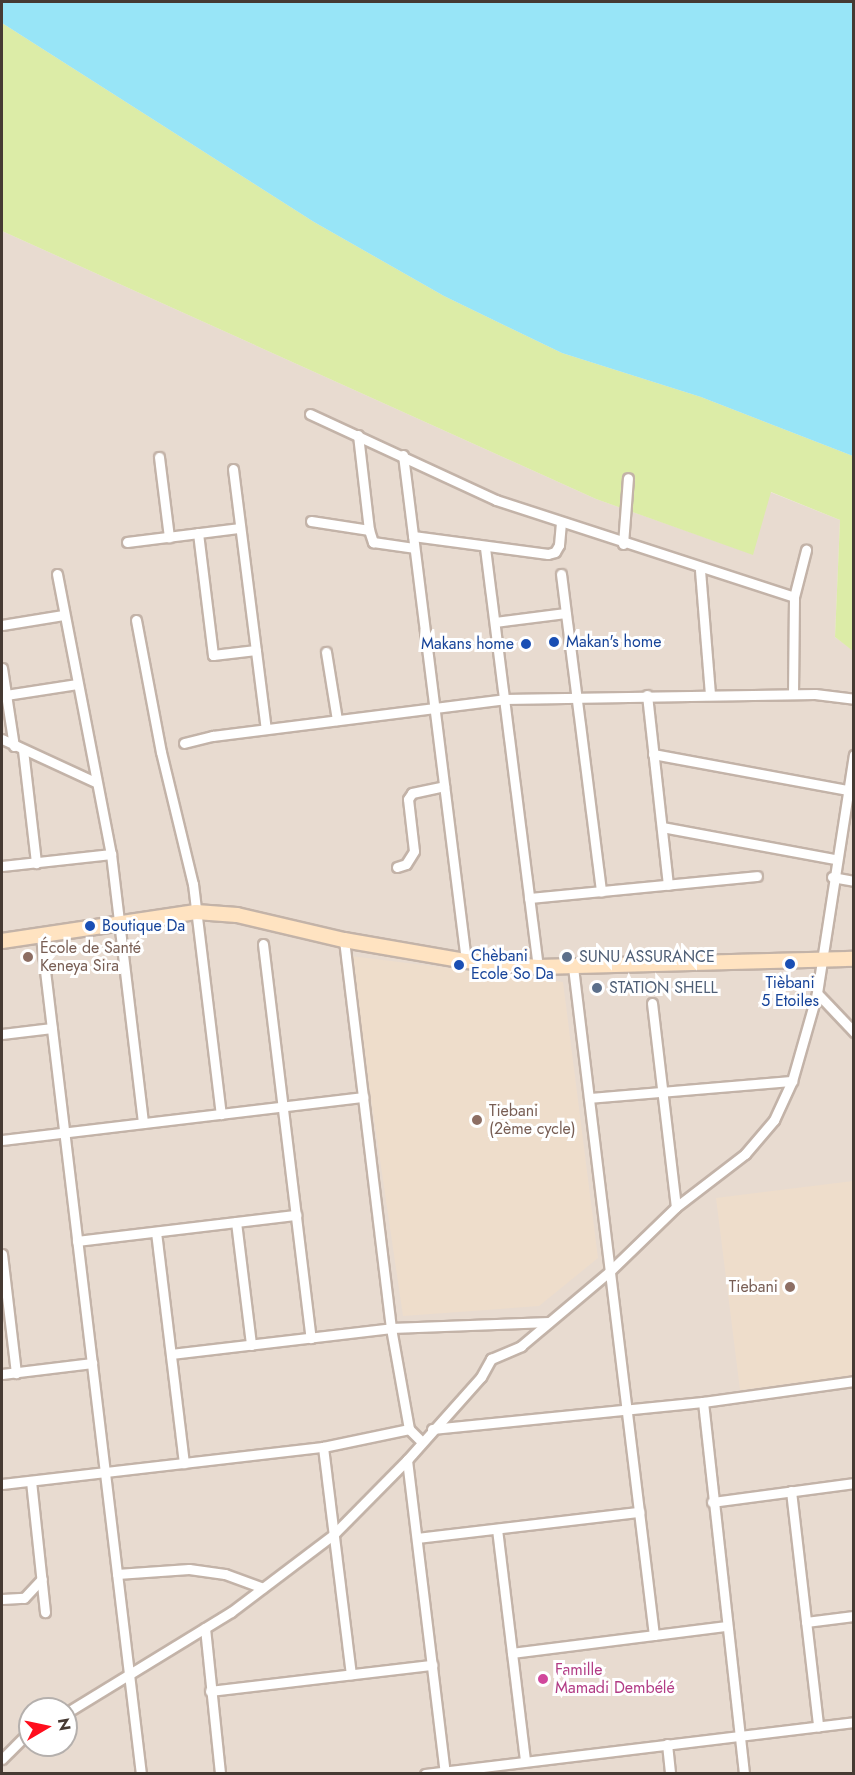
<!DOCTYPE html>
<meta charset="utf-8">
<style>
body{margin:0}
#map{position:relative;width:855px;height:1775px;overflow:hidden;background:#f3ebe3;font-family:Jost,sans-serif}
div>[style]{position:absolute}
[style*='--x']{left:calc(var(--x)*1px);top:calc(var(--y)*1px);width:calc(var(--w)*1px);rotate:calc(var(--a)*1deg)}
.residential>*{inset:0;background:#e8dbd0}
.education>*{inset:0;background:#eeddcb}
.green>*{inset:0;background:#dceca7}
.water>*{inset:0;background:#98e5f7}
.roads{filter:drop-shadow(2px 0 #c3b3a8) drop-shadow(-2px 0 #c3b3a8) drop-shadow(0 2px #c3b3a8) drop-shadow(0 -2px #c3b3a8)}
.minor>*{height:9px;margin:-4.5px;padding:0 4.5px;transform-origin:4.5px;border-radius:4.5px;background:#fff}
.secondary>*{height:14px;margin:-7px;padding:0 7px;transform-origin:7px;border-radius:7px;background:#ffe3c1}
.dots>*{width:16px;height:16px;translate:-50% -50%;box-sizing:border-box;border:3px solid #fff;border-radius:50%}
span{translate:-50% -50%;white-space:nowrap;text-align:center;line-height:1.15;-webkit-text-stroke:6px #fff;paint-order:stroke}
.transit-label{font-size:16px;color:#164399}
.left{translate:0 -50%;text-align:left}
.right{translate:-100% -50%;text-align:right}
.education-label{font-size:16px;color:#785e54}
.service-label{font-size:16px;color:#4e5e75}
.hotel-label{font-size:16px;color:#b23c85}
.frame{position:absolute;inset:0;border:3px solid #463a33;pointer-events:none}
.north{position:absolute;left:18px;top:1697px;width:60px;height:60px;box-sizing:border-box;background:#fff;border:2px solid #b5b0ad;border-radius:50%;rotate:81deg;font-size:16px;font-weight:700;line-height:24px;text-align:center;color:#463a33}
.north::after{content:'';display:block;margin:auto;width:21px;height:27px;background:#ff0e1d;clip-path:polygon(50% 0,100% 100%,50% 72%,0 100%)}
</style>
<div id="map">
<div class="residential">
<i style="clip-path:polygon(evenodd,2px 231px,596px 499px,752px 554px,770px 492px,840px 520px,835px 637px,854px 651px,853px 1773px,2px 1774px,2px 231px,30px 1709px,66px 1709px,66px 1745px,30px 1745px,30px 1709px)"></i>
</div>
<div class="education">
<i style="clip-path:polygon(350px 956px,563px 982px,598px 1258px,539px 1306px,403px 1316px)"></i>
<i style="clip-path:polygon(853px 1181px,853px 1376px,740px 1390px,716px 1198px)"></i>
</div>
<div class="green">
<i style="clip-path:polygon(2px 23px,314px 222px,444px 296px,562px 353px,701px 397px,853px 456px,853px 651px,835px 637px,840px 520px,771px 492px,753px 555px,596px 499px,2px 231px)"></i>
</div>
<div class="water">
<i style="clip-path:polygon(2px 2px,853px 2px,853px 456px,701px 397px,562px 353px,444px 296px,314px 222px,2px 23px)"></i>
</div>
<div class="roads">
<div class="minor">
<i style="--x:310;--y:414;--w:205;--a:24.8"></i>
<i style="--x:496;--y:500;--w:313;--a:18"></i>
<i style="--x:358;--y:435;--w:96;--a:83.4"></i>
<i style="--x:403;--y:455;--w:510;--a:82.9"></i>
<i style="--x:159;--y:457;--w:81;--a:82.9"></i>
<i style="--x:233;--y:469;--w:262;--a:82.8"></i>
<i style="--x:311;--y:521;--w:59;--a:8.8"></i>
<i style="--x:369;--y:530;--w:13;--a:72"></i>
<i style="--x:373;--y:542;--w:41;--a:8.3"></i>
<i style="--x:198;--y:533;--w:123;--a:83"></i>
<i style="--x:213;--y:655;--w:43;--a:-6.6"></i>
<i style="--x:413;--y:536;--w:136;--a:7.6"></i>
<i style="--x:548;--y:554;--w:7;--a:-16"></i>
<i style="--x:555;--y:552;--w:8;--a:-60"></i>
<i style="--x:559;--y:545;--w:23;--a:-85"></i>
<i style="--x:127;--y:542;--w:114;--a:-7.1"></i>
<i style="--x:623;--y:544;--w:66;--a:-85.7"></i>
<i style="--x:485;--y:548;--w:422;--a:82.8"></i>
<i style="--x:700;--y:570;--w:125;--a:85.4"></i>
<i style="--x:57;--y:574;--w:285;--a:79.1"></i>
<i style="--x:111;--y:854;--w:271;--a:83.2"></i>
<i style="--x:561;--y:574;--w:320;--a:82.8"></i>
<i style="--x:136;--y:620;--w:134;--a:79.3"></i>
<i style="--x:161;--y:752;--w:136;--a:76.4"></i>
<i style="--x:193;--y:884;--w:232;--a:83.1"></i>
<i style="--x:495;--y:622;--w:71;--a:-7.3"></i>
<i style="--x:2;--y:625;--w:62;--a:-9.3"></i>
<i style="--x:326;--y:652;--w:69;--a:80.8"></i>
<i style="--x:2;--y:668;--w:79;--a:81.3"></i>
<i style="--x:793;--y:694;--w:97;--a:-89.4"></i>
<i style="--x:794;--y:597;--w:49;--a:-75.7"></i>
<i style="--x:6;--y:695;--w:72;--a:-8.8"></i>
<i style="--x:647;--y:695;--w:191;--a:83.7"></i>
<i style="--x:2;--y:739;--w:102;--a:24.8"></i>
<i style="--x:184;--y:743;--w:30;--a:-14"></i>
<i style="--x:213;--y:736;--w:293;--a:-7.2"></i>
<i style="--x:504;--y:699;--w:311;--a:-0.9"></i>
<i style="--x:815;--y:694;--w:39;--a:7"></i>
<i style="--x:23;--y:750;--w:114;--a:83.4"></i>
<i style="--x:653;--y:754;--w:197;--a:10.5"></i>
<i style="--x:662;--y:827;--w:176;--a:10.5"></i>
<i style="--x:2;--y:866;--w:110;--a:-6.3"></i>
<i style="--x:397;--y:867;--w:9;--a:-18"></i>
<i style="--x:406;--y:864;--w:15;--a:-58"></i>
<i style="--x:414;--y:851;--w:52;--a:-96.6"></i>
<i style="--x:408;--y:799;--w:7;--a:-56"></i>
<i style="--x:412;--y:793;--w:33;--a:-12"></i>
<i style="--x:832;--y:877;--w:22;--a:10"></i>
<i style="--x:529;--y:898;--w:229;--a:-5.5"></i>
<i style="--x:41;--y:937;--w:843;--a:83.19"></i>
<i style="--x:344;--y:940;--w:391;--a:83.1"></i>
<i style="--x:391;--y:1328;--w:103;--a:79.9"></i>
<i style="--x:409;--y:1429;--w:18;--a:45"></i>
<i style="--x:263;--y:944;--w:397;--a:83.1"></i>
<i style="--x:573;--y:967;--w:673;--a:83.09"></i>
<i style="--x:817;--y:993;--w:54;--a:46.5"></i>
<i style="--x:652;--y:1003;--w:205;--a:83.3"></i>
<i style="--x:2;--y:1034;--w:50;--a:-6.8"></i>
<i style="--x:589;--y:1098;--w:204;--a:-4.8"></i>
<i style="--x:2;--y:1140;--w:364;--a:-6.8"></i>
<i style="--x:236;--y:1222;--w:124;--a:83"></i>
<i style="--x:156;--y:1232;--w:233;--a:83.1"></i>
<i style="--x:77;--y:1241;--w:221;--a:-6.8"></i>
<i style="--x:2;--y:1254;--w:120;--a:83.3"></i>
<i style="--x:171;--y:1354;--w:222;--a:-6.7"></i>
<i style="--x:391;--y:1328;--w:158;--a:-2.2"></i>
<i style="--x:2;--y:1374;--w:91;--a:-7"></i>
<i style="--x:703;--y:1402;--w:374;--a:83.7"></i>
<i style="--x:432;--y:1429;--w:272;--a:-5.7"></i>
<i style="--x:703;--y:1402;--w:152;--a:-7.9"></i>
<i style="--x:323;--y:1447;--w:229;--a:83"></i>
<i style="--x:407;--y:1460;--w:316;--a:83.1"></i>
<i style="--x:31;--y:1481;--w:132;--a:83.9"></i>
<i style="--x:2;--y:1484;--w:323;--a:-6.6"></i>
<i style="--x:323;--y:1447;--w:88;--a:-11.8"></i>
<i style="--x:791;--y:1491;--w:237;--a:83.4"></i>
<i style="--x:712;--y:1502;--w:143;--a:-7.6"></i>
<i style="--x:497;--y:1529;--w:234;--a:83.1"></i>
<i style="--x:417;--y:1538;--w:224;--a:-6.7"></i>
<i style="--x:117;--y:1574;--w:72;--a:-4"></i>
<i style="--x:189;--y:1569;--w:36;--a:8"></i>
<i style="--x:225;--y:1574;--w:40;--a:20.2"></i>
<i style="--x:2;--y:1599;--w:22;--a:-3"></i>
<i style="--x:24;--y:1598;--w:26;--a:-47"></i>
<i style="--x:806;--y:1622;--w:48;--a:-7.1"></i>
<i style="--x:205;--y:1628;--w:147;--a:84.1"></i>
<i style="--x:512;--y:1653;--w:216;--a:-7.2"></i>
<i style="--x:210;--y:1691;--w:224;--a:-6.7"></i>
<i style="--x:66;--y:1713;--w:193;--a:-31.5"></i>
<i style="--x:231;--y:1612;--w:129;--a:-37.1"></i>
<i style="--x:334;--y:1534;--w:104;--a:-45.4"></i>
<i style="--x:407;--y:1460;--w:111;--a:-48.3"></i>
<i style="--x:481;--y:1377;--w:21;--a:-61"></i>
<i style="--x:491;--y:1359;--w:33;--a:-23"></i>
<i style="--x:521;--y:1346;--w:116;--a:-40.1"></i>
<i style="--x:610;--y:1271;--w:92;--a:-44.1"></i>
<i style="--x:676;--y:1207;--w:87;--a:-37.5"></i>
<i style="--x:745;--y:1154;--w:45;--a:-49.5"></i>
<i style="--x:774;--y:1120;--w:43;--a:-65.2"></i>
<i style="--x:792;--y:1081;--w:91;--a:-74.1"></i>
<i style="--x:817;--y:993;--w:241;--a:-81.2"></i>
<i style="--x:667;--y:1744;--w:30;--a:84"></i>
<i style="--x:2;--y:1759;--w:40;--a:-45"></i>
<i style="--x:425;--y:1774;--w:432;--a:-6.9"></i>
</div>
<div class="secondary">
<i style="--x:2;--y:941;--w:196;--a:-8.5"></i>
<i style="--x:196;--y:912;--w:41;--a:4.2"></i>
<i style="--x:237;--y:915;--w:110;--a:13.2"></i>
<i style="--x:344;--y:940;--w:124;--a:9.8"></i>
<i style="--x:466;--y:961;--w:72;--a:4.8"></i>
<i style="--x:538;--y:967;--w:316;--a:-1.5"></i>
</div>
</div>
<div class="dots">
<i style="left:554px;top:642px;background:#1a4fb4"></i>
<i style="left:526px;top:644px;background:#1a4fb4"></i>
<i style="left:90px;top:926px;background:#1a4fb4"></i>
<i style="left:28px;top:957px;background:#8d6e63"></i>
<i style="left:567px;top:957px;background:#5c6f8a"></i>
<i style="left:790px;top:964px;background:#1a4fb4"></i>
<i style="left:459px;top:965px;background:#1a4fb4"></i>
<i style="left:597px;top:988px;background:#5c6f8a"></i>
<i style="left:477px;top:1120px;background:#8d6e63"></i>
<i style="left:790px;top:1287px;background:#8d6e63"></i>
<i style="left:543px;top:1679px;background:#d1479c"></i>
</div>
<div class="transit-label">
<span class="left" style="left:566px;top:642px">Makan's home</span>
<span class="right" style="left:514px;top:644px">Makans home</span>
<span class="left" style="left:102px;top:926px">Boutique Da</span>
<span class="left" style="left:471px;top:965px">Chèbani<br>Ecole So Da</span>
<span style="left:790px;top:992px">Tièbani<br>5 Etoiles</span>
</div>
<div class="education-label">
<span class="left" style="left:40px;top:957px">École de Santé<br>Keneya Sira</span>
<span class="left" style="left:489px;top:1120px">Tiebani<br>(2ème cycle)</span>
<span class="right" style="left:778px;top:1287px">Tiebani</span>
</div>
<div class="service-label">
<span class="left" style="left:579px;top:957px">SUNU ASSURANCE</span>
<span class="left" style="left:609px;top:988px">STATION SHELL</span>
</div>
<div class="hotel-label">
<span class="left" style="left:555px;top:1679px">Famille<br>Mamadi Dembélé</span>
</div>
<div class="frame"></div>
<div class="north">N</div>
</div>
